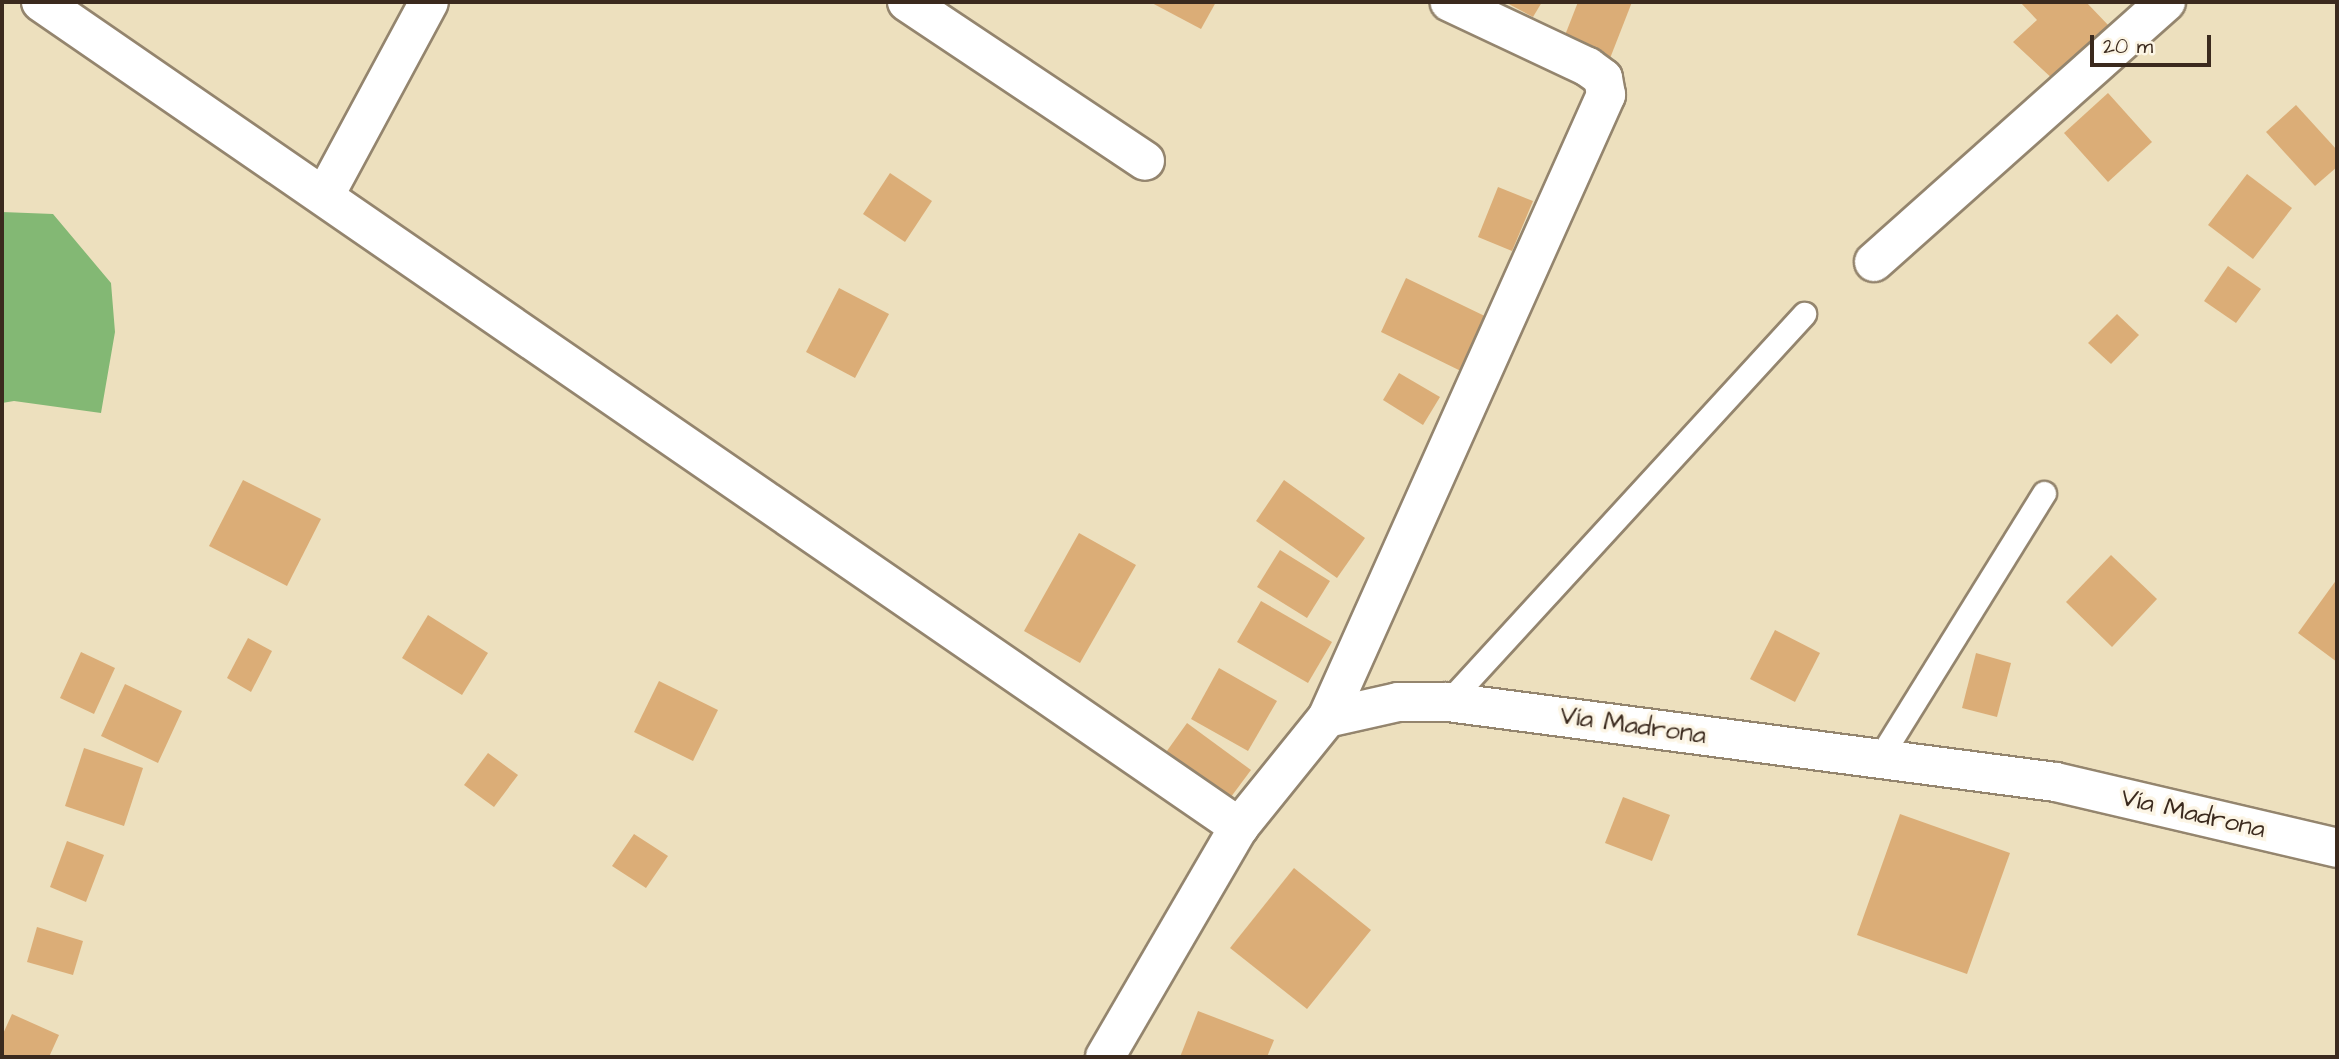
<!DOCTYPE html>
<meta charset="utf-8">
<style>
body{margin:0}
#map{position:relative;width:2339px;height:1059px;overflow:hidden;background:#ede0be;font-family:"Architects Daughter",sans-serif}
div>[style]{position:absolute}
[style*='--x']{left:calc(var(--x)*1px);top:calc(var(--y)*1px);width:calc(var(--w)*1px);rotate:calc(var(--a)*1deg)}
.forest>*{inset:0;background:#83b874}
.building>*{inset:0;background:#dbad77}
.roads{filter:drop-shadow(2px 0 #94856e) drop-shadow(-2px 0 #94856e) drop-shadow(0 2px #94856e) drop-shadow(0 -2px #94856e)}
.lane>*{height:23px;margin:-11.5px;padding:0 11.5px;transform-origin:11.5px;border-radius:11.5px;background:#fff}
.street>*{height:38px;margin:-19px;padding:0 19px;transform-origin:19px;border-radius:19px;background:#fff}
.secondary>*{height:38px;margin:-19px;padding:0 19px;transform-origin:19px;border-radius:19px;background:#fff}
span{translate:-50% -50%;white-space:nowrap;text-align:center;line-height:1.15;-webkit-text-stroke:7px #fcf5e5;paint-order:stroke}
.street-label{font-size:26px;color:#3b2a1e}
.frame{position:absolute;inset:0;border:4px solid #3b2a1e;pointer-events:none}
.scale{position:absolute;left:2090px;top:35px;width:121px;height:32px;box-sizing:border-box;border:4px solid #3b2a1e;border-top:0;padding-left:9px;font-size:21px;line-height:24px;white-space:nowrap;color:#3b2a1e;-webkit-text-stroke:5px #fcf5e5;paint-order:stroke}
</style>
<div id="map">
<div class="forest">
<i style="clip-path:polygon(2px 212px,53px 214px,111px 283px,115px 332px,101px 413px,14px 401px,2px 403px)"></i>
</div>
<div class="building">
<i style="clip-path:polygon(1150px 2px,1216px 2px,1201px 29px)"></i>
<i style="clip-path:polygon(1505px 2px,1542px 2px,1533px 17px)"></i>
<i style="clip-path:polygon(1578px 2px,1632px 2px,1607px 66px,1560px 48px)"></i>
<i style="clip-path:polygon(2020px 2px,2086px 2px,2110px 27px,2056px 82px,2013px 42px,2037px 20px)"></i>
<i style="clip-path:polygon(2108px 93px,2152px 142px,2108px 182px,2064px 133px)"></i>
<i style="clip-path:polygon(2296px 105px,2337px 150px,2337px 167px,2315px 186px,2266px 132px)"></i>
<i style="clip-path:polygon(890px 173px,932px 201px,905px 242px,863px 214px)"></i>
<i style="clip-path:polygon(2247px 174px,2292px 208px,2253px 259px,2208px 225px)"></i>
<i style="clip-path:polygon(1498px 187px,1533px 201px,1512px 251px,1478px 237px)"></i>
<i style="clip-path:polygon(2228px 266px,2261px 289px,2236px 323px,2204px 301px)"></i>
<i style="clip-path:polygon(1406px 278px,1493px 320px,1467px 374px,1381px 332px)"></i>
<i style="clip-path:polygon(839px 288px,889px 314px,855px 378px,806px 352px)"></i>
<i style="clip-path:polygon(2117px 314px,2139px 335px,2111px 364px,2088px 343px)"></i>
<i style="clip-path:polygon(1399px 373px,1440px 397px,1423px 425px,1383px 400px)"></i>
<i style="clip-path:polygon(243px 480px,321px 519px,287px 586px,209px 546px)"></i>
<i style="clip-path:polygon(1284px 480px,1365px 538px,1337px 578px,1256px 521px)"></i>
<i style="clip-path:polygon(1079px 533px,1136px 565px,1080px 663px,1024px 631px)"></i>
<i style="clip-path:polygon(1280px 550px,1330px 581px,1307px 618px,1257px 587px)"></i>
<i style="clip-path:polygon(2111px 555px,2157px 599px,2112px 647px,2066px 602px)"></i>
<i style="clip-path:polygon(2337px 579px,2337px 662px,2298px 633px)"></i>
<i style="clip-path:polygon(1261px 601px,1332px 642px,1308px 683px,1237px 642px)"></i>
<i style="clip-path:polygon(428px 615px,488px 653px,462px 695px,402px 658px)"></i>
<i style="clip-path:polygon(1775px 630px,1820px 653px,1795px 702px,1750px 679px)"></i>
<i style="clip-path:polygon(248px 638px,272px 651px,251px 692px,227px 678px)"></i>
<i style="clip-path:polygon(81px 652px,115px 668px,94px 714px,60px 698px)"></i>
<i style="clip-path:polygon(1976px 653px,2011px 663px,1997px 717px,1962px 708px)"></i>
<i style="clip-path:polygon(1219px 668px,1277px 701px,1248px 751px,1191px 719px)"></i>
<i style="clip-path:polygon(659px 681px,718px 710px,693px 761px,634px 732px)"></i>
<i style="clip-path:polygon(125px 684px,182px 711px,158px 763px,101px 736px)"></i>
<i style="clip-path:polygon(1187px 723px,1251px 770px,1222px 809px,1159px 762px)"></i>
<i style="clip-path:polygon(84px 748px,143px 768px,124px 826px,65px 806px)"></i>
<i style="clip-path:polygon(488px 753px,518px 775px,494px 807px,464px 785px)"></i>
<i style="clip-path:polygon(1623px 797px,1670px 815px,1652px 861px,1605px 843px)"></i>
<i style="clip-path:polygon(1900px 814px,2010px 853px,1967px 974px,1857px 935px)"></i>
<i style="clip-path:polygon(634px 834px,668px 856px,646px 888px,612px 866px)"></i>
<i style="clip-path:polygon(67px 841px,104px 855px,86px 902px,50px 887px)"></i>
<i style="clip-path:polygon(1294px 868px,1371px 930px,1307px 1009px,1230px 948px)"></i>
<i style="clip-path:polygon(37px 927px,83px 941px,73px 975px,27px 962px)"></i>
<i style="clip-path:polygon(1198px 1011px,1274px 1040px,1267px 1057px,1180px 1057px)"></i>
<i style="clip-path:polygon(12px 1014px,59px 1035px,49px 1057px,2px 1057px,2px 1036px)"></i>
</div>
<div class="roads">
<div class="lane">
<i style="--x:1448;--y:702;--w:527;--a:-47.46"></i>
<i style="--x:1879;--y:759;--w:313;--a:-58.2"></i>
</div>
<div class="street">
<i style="--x:41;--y:2;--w:1455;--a:34.55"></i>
<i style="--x:907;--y:2;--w:286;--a:33.7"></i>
<i style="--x:325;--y:195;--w:219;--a:-61.7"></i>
<i style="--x:1874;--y:262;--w:391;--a:-41.7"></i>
<i style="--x:1327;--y:718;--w:683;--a:-65.88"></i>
<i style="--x:1606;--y:95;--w:17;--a:-100"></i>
<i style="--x:1603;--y:78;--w:19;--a:-144"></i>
<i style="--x:1588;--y:67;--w:153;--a:-154.8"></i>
</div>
<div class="secondary">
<i style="--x:1105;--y:1057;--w:266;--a:-59.8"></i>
<i style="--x:1239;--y:827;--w:140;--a:-51.1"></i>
<i style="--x:1327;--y:718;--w:73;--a:-12.7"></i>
<i style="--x:1398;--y:702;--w:50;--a:0"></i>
<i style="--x:1448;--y:702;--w:613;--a:7.5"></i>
<i style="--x:2056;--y:782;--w:289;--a:13.2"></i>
</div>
</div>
<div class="street-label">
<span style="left:1633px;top:726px;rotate:8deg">Vía Madrona</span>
<span style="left:2193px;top:814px;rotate:13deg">Vía Madrona</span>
</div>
<div class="frame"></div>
<div class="scale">20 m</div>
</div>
